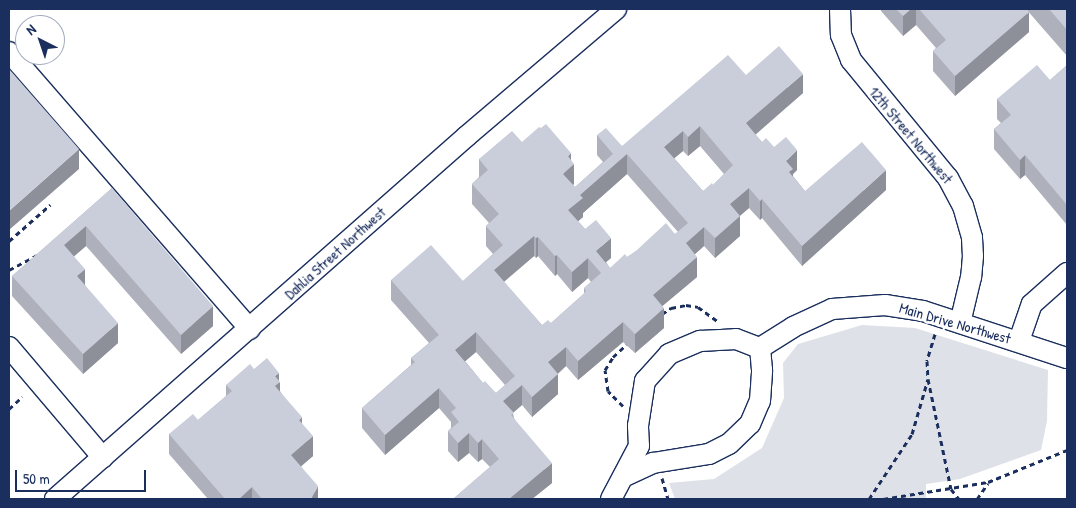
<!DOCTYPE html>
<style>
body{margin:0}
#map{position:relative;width:1076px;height:508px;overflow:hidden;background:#fff;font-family:"Patrick Hand",sans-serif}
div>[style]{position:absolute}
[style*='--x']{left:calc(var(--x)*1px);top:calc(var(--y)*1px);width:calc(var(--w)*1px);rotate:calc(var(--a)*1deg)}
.green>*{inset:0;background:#dee1e7}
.path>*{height:3px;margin-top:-1.5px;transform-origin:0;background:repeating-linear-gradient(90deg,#1b2f5e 0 5px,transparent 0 9px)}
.roads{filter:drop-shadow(1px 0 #1b2f5e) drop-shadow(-1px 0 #1b2f5e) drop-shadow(0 1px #1b2f5e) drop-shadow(0 -1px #1b2f5e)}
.minor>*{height:20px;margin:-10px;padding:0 10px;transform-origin:10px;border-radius:10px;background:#fff}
.wall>*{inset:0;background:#aeb1bb}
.shaded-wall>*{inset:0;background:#8d9099}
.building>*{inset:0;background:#caceda}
span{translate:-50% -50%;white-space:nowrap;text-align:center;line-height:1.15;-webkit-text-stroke:5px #fff;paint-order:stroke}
.street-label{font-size:15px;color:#1b2f5e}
.frame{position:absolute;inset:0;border:10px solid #1b2f5e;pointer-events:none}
.north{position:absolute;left:15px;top:15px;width:50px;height:50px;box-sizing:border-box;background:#fff;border:1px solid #a4acbf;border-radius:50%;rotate:319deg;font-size:14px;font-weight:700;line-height:20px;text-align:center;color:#1b2f5e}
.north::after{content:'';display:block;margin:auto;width:18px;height:22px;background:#1b2f5e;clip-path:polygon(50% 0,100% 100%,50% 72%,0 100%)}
.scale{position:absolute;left:15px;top:470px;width:131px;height:22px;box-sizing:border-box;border:2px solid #1b2f5e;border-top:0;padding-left:6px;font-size:15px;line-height:18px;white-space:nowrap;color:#1b2f5e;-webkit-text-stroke:4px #fff;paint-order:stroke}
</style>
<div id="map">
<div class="green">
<i style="clip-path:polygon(862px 325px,915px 328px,1048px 370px,1047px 421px,1041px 450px,960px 479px,926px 484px,926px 499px,675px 499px,669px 483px,714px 479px,762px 448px,784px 398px,783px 363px,798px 344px)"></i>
</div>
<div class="path">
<i style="--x:9;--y:241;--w:55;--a:-41.3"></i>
<i style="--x:9;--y:270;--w:32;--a:-28"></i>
<i style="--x:662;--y:314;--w:11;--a:-34"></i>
<i style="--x:671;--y:308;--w:15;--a:-11"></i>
<i style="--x:686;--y:305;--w:12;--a:9"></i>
<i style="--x:698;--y:307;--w:26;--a:36"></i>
<i style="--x:935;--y:334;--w:28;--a:107"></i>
<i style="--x:927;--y:361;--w:18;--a:87"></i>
<i style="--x:928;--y:379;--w:112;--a:78.2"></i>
<i style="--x:951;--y:489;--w:13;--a:51"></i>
<i style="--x:623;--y:406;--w:21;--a:-135"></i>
<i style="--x:608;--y:391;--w:21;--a:-98"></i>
<i style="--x:605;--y:370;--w:15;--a:-58"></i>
<i style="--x:613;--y:357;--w:18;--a:-43"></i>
<i style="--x:9;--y:409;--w:18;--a:-43"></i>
<i style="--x:662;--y:478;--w:22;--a:74"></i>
<i style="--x:869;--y:499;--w:78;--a:-56.5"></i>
<i style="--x:912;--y:434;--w:57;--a:-73.8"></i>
<i style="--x:883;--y:499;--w:106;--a:-9.2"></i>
<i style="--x:988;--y:482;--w:85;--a:-22.1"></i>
<i style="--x:977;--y:499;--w:19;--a:-55"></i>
</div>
<div class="roads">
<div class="minor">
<i style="--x:840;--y:9;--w:26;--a:88"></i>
<i style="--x:841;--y:35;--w:27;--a:68"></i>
<i style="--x:851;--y:60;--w:153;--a:50.6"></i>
<i style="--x:948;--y:178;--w:32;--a:62"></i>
<i style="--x:963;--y:206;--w:33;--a:74"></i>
<i style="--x:972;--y:238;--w:18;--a:87"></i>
<i style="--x:973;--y:256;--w:21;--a:95"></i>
<i style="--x:971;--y:277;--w:47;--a:103.4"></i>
<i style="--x:9;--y:52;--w:367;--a:49"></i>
<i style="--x:1019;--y:341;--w:39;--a:-71"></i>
<i style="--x:1032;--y:304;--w:47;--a:-41.5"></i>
<i style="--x:9;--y:347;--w:145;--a:49.7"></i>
<i style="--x:760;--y:348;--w:39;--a:-32"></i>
<i style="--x:793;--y:327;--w:43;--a:-24.8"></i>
<i style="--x:832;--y:309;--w:53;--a:-4.3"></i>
<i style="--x:885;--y:305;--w:38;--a:9"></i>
<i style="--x:923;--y:311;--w:151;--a:18.1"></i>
<i style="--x:625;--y:476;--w:31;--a:-25"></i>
<i style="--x:653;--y:463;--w:57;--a:-9.1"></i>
<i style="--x:709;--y:454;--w:22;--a:-27"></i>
<i style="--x:729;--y:444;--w:29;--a:-44"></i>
<i style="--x:750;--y:424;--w:25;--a:-67"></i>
<i style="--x:760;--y:401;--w:31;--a:-86"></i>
<i style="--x:762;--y:370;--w:22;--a:-95"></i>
<i style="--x:55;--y:499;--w:549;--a:-41.38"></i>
<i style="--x:467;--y:136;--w:196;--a:-40.4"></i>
<i style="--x:611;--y:499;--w:60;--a:-62.2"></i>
<i style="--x:639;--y:446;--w:20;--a:-93"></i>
<i style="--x:638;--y:426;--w:46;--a:-81.2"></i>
<i style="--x:645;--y:381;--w:36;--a:-48"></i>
<i style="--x:669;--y:354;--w:34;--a:-23"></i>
<i style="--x:700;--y:341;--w:36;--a:-3"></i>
<i style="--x:736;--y:339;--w:26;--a:21"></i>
</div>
</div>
<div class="wall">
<i style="clip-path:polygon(881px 9px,1026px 9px,1029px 32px,955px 96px,933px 71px,933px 51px,936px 48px,916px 25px,903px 36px,881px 11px)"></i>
<i style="clip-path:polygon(1026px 9px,1067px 9px,1067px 56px)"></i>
<i style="clip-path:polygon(1067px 65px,1067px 225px,1025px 175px,1020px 179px,994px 149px,994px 129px,1001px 123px,997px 119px,997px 99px,1050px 80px)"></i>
<i style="clip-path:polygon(evenodd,746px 75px,803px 93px,755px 134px,762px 142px,774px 147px,797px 170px,793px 174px,793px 176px,805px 191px,886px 190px,802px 266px,762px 218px,760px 220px,749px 208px,740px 216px,740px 236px,715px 258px,704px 246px,695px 254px,697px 277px,662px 306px,664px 328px,635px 353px,623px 342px,578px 380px,566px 366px,558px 374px,558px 394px,532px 417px,522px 405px,513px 413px,514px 418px,552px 483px,532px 499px,453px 499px,490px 467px,482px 459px,478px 462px,469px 453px,458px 462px,448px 451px,448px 431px,451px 428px,451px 422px,439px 408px,385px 455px,362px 428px,362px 408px,411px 365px,411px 358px,429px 343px,391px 300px,391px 280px,463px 281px,493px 254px,486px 246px,486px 226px,489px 223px,472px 204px,472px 184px,479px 177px,479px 159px,522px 142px,571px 160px,574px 184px,573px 185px,575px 187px,603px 162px,597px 155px,597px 135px,622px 146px,746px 75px,700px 146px,724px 174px,713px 185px,703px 191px,674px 158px,683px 151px,688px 156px,700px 146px,746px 75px,627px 174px,678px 232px,675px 234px,627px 257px,610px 268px,606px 262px,611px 258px,578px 221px,583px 217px,583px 213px,627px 174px,746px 75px,534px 256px,536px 258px,538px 256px,555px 276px,557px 274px,572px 292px,588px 278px,591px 282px,584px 288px,584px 294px,579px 298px,551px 323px,542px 325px,504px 282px,534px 256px,746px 75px,476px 352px,505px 385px,496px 393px,483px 383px,465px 361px,476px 352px)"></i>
<i style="clip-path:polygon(112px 188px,213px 326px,181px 354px,86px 246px,74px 256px,85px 285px,118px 343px,83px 374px,12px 296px,12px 276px)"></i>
<i style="clip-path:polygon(279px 380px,280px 391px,302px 424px,313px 456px,301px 466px,318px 499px,208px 499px,169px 454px,169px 434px,198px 420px,226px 396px,226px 385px)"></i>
</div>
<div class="shaded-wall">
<i style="clip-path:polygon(911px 9px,916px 9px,916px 25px,903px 36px,903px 16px)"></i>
<i style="clip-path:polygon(1029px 12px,1029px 32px,955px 96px,955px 76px)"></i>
<i style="clip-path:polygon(803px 74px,803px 93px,746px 143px,746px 123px)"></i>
<i style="clip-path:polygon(700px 126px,700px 146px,688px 156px,688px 137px)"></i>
<i style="clip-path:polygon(683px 131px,683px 151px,664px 167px,664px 147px)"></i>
<i style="clip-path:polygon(79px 149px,79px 169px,9px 230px,9px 211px)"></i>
<i style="clip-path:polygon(797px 150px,797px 170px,793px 174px,793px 189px,786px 161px)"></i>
<i style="clip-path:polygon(571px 153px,571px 166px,574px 164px,574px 184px,563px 193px,563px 174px,568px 156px)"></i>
<i style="clip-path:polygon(627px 154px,627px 174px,583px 213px,583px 217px,568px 230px,568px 210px,580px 195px)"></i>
<i style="clip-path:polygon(1025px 155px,1025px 175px,1020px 179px,1020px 160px)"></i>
<i style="clip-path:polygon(886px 170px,886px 190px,802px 266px,802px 246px)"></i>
<i style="clip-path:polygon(749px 188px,749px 208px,730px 224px,730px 204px)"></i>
<i style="clip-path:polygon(762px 199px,762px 218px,760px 220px,760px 201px)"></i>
<i style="clip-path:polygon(740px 216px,740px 236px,715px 258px,715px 238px)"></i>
<i style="clip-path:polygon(86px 226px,86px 246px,64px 265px,64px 245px)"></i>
<i style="clip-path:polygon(704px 227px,704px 246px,686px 262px,686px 243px)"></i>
<i style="clip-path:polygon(534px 236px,534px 256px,494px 290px,494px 270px)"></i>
<i style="clip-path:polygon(538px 237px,538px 256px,536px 258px,536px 238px)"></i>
<i style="clip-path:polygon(611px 238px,611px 258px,598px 269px,596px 251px)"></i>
<i style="clip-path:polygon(557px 255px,557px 274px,555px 276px,555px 256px)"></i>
<i style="clip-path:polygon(697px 257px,697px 277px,653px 314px,653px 295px)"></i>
<i style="clip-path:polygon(588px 258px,588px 278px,572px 292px,572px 272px)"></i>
<i style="clip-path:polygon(85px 269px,85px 289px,77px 276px)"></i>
<i style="clip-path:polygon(213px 306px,213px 326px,181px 354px,181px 335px)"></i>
<i style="clip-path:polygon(664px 308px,664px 328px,635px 353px,635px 334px)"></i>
<i style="clip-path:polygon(623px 322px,623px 342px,578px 380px,578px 361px)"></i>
<i style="clip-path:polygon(118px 323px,118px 343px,83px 374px,83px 354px)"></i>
<i style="clip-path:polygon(476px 332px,476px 352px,455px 370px,455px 350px)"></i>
<i style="clip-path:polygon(566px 347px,566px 366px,548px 382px,548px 362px)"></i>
<i style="clip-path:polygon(279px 373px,279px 383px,280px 382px,280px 401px,275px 406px,275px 376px)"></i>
<i style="clip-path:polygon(558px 374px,558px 394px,532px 417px,532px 397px)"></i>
<i style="clip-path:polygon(522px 385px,522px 405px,503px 421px,503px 401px)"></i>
<i style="clip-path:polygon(439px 388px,439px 408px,385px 455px,385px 435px)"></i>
<i style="clip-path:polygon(302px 417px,302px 437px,299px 420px)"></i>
<i style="clip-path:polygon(469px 433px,469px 453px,458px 462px,458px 443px)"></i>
<i style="clip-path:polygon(313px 436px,313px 456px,291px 475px,291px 455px)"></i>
<i style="clip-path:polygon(482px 439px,482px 459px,478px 462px,478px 443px)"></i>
<i style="clip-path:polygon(552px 463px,552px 483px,532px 499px,509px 499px)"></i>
<i style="clip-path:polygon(318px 486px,318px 499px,311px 499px)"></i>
<i style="clip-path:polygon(252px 487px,252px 499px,239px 499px)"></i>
</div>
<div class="building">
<i style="clip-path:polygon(896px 9px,911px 9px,903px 16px)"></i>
<i style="clip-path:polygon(919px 9px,1026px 9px,1029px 12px,955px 76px,933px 51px,946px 40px)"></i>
<i style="clip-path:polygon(1049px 9px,1067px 9px,1067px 30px)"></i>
<i style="clip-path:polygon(evenodd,779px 46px,803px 74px,746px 123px,762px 142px,766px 138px,774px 147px,786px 137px,797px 150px,786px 161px,793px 169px,789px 172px,805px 191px,862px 142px,886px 170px,802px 246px,762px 199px,760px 201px,749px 188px,730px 204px,740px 216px,715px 238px,704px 227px,686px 243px,697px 257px,653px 295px,664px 308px,635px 334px,623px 322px,578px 361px,566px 347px,548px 362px,558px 374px,532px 397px,522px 385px,503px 401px,514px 413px,511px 415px,552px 463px,509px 499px,453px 499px,499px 459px,482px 439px,478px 443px,469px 433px,458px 443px,448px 431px,459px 422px,451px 412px,456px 408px,439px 388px,385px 435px,362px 408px,415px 362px,411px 358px,439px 335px,391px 280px,431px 245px,463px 281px,503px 245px,486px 226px,499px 214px,472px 184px,488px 170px,479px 159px,512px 131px,522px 142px,539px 127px,541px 128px,546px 124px,571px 153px,568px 156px,574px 164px,563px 174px,575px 187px,613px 154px,597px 135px,606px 128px,622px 146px,728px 55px,746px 75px,779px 46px,700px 126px,733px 165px,713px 185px,712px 183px,703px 191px,664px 147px,683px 131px,688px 137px,700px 126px,779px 46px,627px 154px,688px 223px,675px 234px,666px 223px,637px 250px,627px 257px,625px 254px,610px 268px,596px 251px,611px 238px,596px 220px,585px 229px,568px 210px,583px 198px,580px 195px,627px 154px,779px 46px,534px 236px,536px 238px,538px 237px,555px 256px,557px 255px,572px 272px,588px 258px,601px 273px,584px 288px,586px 291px,579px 298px,551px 323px,548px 320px,542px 325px,494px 270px,534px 236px,779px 46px,476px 332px,515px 376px,496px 393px,485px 381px,483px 383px,455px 350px,476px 332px)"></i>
<i style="clip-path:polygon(1037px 65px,1050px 80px,1067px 65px,1067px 205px,1025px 155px,1020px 160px,994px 129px,1011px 115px,997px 99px)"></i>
<i style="clip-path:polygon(9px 69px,79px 149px,9px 211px)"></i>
<i style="clip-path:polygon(112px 188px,213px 306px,181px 335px,86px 226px,64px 245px,85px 269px,77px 276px,118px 323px,83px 354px,12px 276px)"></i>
<i style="clip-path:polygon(267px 358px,279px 373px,275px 376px,280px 382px,275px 386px,302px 417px,299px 420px,313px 436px,291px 455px,318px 486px,311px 499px,262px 499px,252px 487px,239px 499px,225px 499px,169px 434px,193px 414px,198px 420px,232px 391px,226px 385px,250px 364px,254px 369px)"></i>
</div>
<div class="street-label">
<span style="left:911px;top:135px;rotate:50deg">12th Street Northwest</span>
<span style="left:335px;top:253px;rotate:-42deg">Dahlia Street Northwest</span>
<span style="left:955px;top:323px;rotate:16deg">Main Drive Northwest</span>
</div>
<div class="frame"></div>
<div class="north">N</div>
<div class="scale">50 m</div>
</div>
